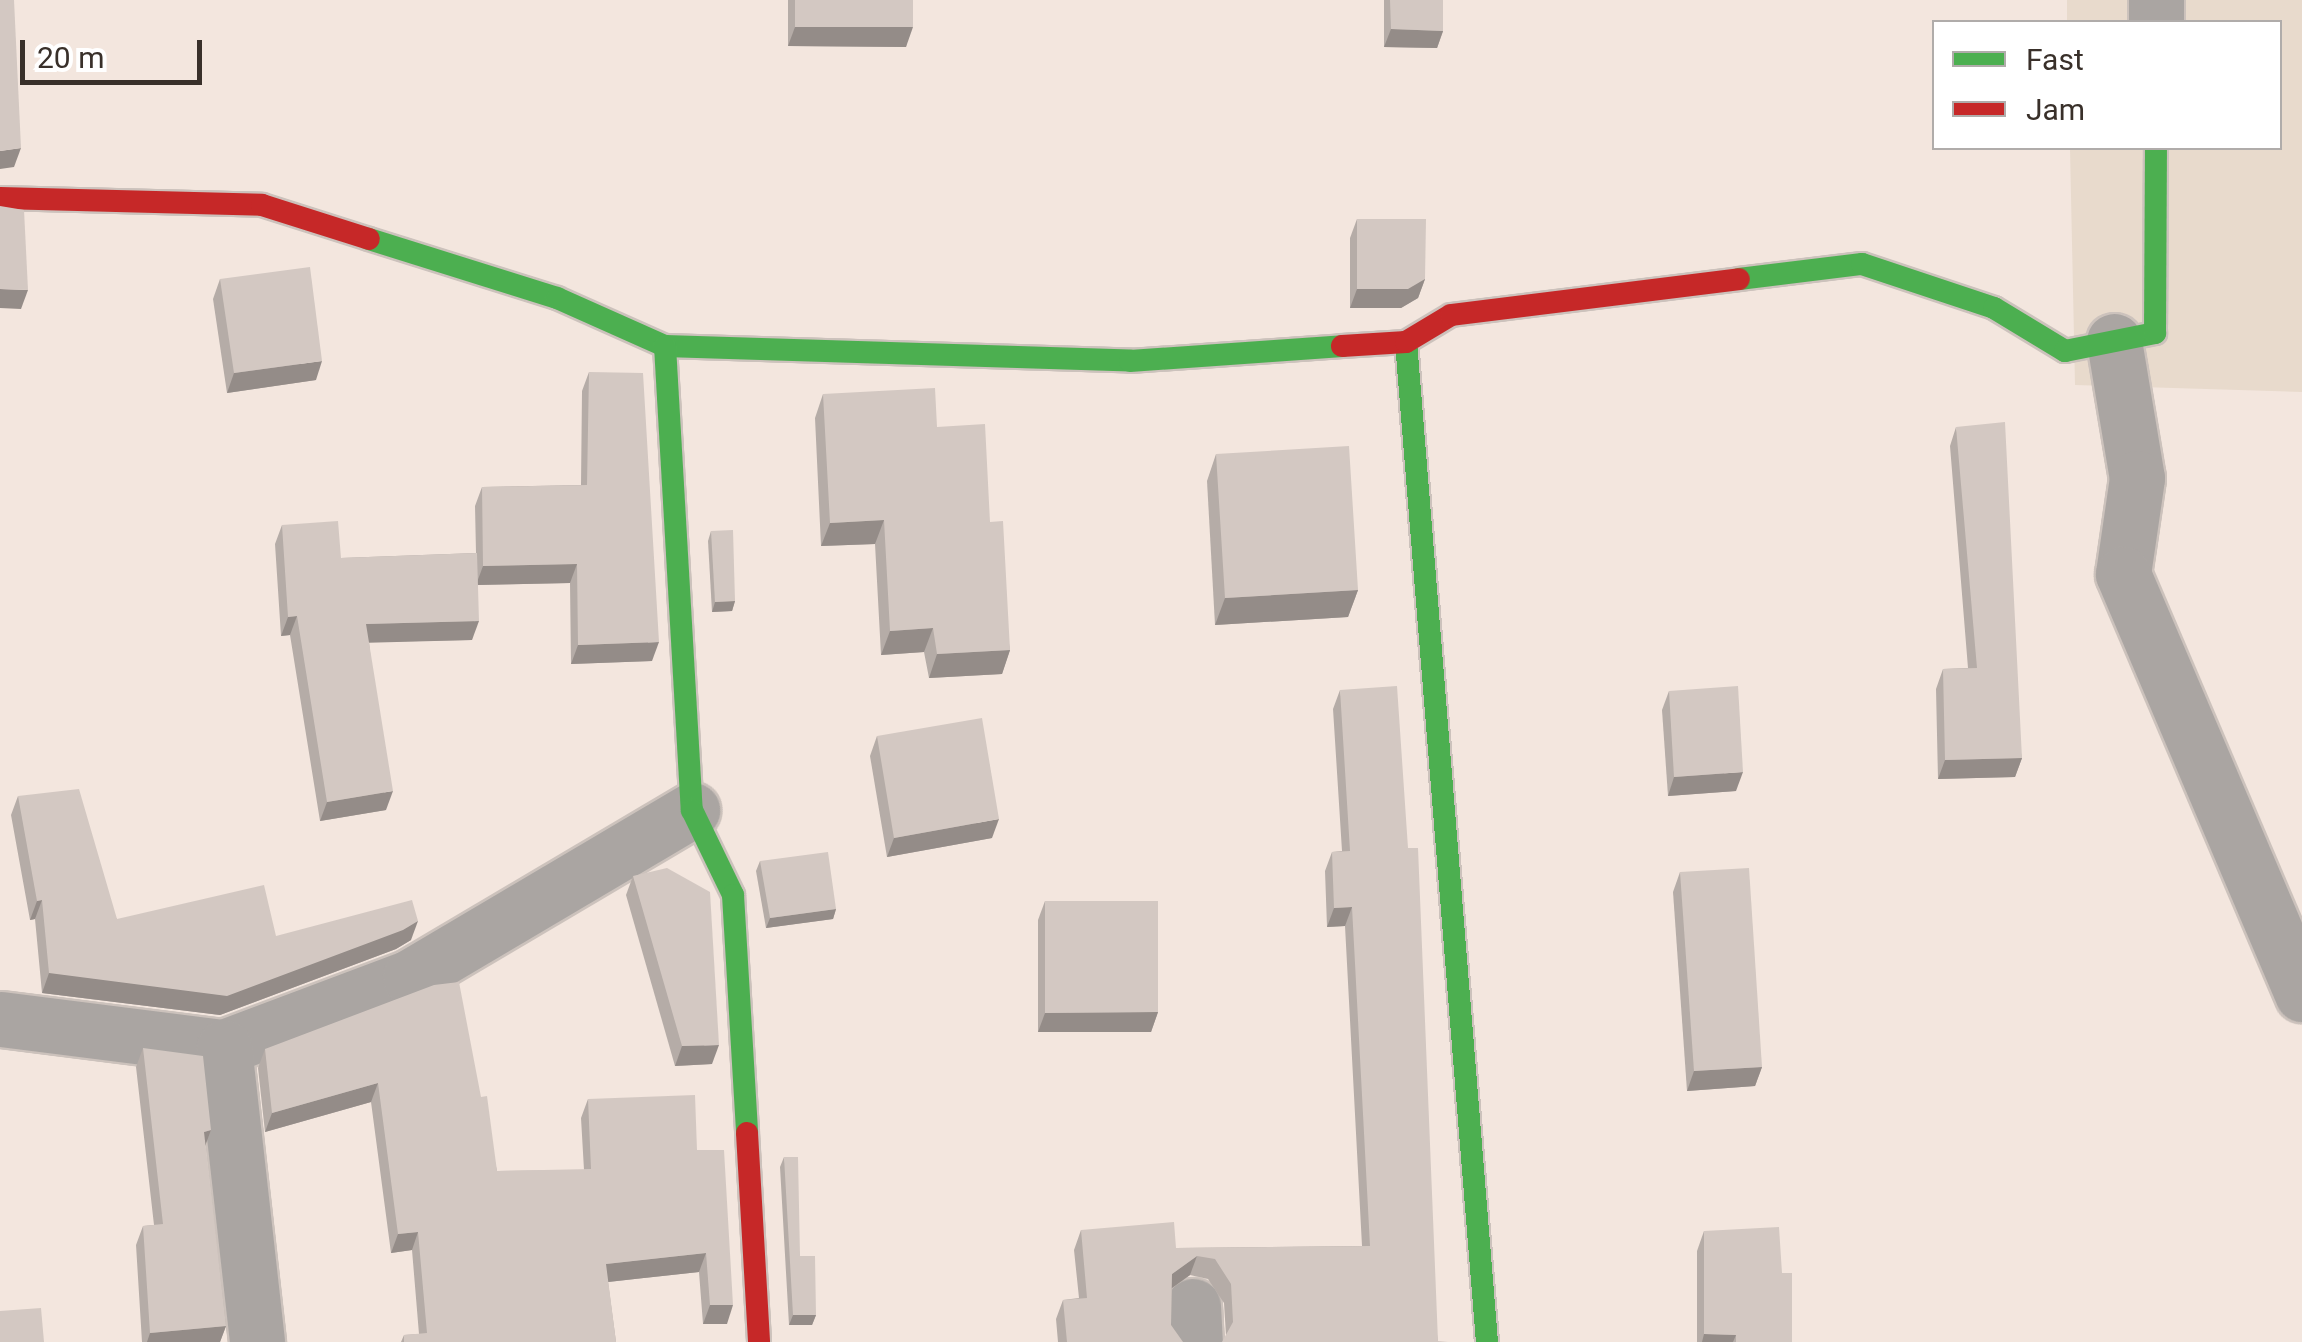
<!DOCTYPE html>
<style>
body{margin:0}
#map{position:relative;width:2302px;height:1342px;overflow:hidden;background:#f3e6de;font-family:Roboto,sans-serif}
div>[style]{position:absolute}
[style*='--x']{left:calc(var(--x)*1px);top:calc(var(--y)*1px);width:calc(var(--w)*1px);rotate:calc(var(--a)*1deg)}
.industrial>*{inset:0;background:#e8dacc}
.roads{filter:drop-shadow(2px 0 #ccc2bc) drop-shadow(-2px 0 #ccc2bc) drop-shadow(0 2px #ccc2bc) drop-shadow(0 -2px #ccc2bc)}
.street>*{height:55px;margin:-27.5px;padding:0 27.5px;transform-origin:27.5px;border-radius:27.5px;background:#aaa5a2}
.fast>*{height:22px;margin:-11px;padding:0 11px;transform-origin:11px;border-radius:11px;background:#4caf50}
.jam>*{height:22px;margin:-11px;padding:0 11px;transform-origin:11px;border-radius:11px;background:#c62828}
.wall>*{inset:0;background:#b5aca7}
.shaded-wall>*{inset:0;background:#948c88}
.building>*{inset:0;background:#d3c8c2}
span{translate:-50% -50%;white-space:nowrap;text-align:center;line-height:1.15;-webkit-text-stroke:10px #fff;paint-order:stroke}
.legend{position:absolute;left:1932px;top:20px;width:350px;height:130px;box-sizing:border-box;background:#fff;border:2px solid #b0acaa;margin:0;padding:12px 18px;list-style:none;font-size:30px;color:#39302a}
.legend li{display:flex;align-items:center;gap:20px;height:50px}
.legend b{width:50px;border:2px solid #b0acaa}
.scale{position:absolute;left:20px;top:40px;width:182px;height:45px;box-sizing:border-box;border:5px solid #39302a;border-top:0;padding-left:12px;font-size:30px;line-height:35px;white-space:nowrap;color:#39302a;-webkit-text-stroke:8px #fff;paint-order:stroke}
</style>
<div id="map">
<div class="industrial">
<i style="clip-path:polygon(2067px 0,2302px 0,2302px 392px,2075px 385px,2070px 148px,2280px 148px,2280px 22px,2067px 22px)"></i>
</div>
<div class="roads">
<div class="street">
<i style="--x:2156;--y:22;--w:22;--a:-90"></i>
<i style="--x:2114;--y:341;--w:139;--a:80.5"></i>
<i style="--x:2137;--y:478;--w:97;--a:98.3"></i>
<i style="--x:2123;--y:574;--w:457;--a:66.9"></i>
<i style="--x:1;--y:1019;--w:225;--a:7.2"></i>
<i style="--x:224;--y:1047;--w:199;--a:-20.6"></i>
<i style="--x:410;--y:977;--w:328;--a:-30.6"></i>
<i style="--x:224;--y:1047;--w:297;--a:83.6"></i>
<i style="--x:1193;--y:1306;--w:36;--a:87"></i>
</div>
<div class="fast">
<i style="--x:369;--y:239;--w:197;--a:17.4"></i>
<i style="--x:557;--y:298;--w:118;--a:24"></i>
<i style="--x:665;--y:346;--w:465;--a:1.8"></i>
<i style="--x:1130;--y:361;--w:213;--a:-4"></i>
<i style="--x:1739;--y:279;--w:124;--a:-7"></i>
<i style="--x:1862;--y:264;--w:139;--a:18.4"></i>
<i style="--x:1994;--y:308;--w:83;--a:31.2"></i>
<i style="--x:2065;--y:351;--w:92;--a:-11.3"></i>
<i style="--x:2155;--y:333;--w:185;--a:-89.7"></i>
<i style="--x:1406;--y:342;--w:1003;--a:85.37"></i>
<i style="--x:665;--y:346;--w:465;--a:86.7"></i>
<i style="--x:692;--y:810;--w:94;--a:64.2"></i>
<i style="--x:733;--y:895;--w:238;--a:86.6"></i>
</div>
<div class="jam">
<i style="--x:0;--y:198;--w:262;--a:1.5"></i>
<i style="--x:262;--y:205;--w:112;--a:17.6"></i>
<i style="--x:1342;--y:346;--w:64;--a:-3.6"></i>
<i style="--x:1406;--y:342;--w:52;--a:-31"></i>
<i style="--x:1451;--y:315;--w:290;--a:-7.1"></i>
<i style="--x:747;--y:1133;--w:209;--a:86.7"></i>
</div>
</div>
<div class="wall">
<i style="clip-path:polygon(788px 0,913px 0,906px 47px,788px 46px)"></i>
<i style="clip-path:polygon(1384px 0,1443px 0,1443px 31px,1437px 48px,1384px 47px)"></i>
<i style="clip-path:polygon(1357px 219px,1425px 279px,1418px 298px,1401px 308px,1350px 308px,1350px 238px)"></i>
<i style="clip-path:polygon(220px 279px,316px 380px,227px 393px,213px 299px)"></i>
<i style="clip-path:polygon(589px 372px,652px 661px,571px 664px,570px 583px,478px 585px,472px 640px,369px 642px,386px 810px,320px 821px,290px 635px,281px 636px,275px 544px,282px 525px,341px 558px,476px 553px,475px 506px,482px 487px,581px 485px,582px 391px)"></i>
<i style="clip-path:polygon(823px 394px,937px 427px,990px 522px,1010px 650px,1002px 674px,929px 678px,924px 652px,881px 655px,875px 544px,821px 546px,815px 418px)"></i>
<i style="clip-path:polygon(1956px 427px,2022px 758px,2015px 777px,1938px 779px,1936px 689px,1943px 669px,1968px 668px,1950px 446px)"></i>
<i style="clip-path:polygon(1216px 454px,1358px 590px,1348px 617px,1215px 625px,1207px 481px)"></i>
<i style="clip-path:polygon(711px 531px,735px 601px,732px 611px,712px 612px,708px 541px)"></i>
<i style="clip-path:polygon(1340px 690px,1438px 1341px,1226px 1335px,1224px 1303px,1208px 1279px,1190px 1275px,1172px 1288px,1171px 1325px,1183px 1342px,1058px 1342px,1056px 1319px,1063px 1300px,1079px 1298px,1074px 1250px,1081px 1230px,1176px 1248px,1362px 1246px,1345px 926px,1327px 927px,1325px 871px,1332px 852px,1342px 851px,1333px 709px)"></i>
<i style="clip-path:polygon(1669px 691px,1736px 791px,1668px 796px,1662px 710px)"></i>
<i style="clip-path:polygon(877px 736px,992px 838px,887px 857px,870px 756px)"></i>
<i style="clip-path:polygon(18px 796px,117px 919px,276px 936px,411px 940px,396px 949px,220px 1015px,42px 993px,35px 919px,30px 920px,11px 815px)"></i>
<i style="clip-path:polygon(760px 861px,836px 909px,833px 919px,766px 928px,756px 871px)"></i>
<i style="clip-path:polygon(1680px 872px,1762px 1067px,1755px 1086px,1687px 1091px,1673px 892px)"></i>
<i style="clip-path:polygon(633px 876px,712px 1064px,675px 1066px,626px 895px)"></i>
<i style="clip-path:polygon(1045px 901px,1158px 1012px,1151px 1032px,1038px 1032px,1038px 920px)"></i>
<i style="clip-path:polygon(143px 1048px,211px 1130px,205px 1145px,226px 1326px,220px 1342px,142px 1342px,136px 1245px,143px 1226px,154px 1225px,136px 1067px)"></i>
<i style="clip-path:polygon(265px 1049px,481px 1097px,497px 1171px,584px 1170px,581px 1118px,588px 1099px,697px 1150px,727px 1324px,703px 1324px,699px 1272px,608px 1282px,616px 1342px,401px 1342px,404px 1335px,419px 1334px,412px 1250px,391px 1253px,371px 1102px,265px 1132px,258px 1068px)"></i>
<i style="clip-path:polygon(784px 1157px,800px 1256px,816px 1315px,812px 1325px,789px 1325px,780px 1167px)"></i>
<i style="clip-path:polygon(1704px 1231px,1782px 1273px,1792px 1342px,1697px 1342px,1697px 1251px)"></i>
</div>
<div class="shaded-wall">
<i style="clip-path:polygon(795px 27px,913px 27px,906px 47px,788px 46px)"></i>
<i style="clip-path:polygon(1391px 29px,1443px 31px,1437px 48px,1384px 47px)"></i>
<i style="clip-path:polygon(21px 148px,14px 167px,0 169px,0 151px)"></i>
<i style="clip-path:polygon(1425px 279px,1418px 298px,1401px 308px,1350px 308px,1357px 289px)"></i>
<i style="clip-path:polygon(0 289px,28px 290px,21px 309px,0 308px)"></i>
<i style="clip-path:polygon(322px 361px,316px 380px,227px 393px,234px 373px)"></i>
<i style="clip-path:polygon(884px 520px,875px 544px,821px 546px,830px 523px)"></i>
<i style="clip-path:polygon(577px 564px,570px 583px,476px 585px,483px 566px)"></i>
<i style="clip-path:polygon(1358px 590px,1348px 617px,1215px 625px,1225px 598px)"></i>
<i style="clip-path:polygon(735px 601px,732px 611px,712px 612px,715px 602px)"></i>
<i style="clip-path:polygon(297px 616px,290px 635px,281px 636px,288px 617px)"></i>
<i style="clip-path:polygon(479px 621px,472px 640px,359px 643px,366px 624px)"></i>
<i style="clip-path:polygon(933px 628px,924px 652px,881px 655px,890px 631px)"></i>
<i style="clip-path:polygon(659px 642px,652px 661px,571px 664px,578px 645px)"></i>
<i style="clip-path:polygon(1010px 650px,1002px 674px,929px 678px,937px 654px)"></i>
<i style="clip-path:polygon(2022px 758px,2015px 777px,1938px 779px,1945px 760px)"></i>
<i style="clip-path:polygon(1743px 772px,1736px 791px,1668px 796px,1674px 777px)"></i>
<i style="clip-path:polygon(393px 791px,386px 810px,320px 821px,327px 802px)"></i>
<i style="clip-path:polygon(999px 819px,992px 838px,887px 857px,894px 838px)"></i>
<i style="clip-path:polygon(42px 900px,35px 919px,30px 920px,37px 901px)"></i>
<i style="clip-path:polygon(1352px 907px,1345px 926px,1327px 927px,1334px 908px)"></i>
<i style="clip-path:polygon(836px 909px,833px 919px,766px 928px,770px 918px)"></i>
<i style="clip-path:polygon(418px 921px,411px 940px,396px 949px,220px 1015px,42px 993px,49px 973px)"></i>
<i style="clip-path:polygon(1158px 1012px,1151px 1032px,1038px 1032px,1045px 1013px)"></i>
<i style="clip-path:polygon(719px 1045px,712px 1064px,675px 1066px,682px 1046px)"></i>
<i style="clip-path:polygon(1762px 1067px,1755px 1086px,1687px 1091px,1694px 1071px)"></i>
<i style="clip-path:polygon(378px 1083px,371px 1102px,265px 1132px,272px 1113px)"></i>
<i style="clip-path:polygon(211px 1130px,204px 1149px,204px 1132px)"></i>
<i style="clip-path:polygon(418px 1232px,412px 1250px,391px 1253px,398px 1234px)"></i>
<i style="clip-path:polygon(706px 1253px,699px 1272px,599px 1283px,606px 1264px)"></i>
<i style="clip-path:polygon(1197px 1256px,1190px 1275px,1165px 1293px,1172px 1274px)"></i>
<i style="clip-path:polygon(710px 1305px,733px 1305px,727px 1324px,703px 1324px)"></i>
<i style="clip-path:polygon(793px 1315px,816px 1315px,812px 1325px,789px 1325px)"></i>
<i style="clip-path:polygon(226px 1326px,220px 1342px,147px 1342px,150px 1333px)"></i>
<i style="clip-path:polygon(1704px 1334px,1736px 1335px,1733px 1342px,1702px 1342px)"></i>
</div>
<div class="building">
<i style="clip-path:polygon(0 0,14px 0,21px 148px,0 151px)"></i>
<i style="clip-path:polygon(795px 0,913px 0,913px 27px,795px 27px)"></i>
<i style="clip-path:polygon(1390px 0,1443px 0,1443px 31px,1391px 29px)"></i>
<i style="clip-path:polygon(0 206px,24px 210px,28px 290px,0 289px)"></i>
<i style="clip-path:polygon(1357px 219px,1426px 219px,1425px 279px,1408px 289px,1357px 289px)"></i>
<i style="clip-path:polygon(310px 267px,322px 361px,234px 373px,220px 279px)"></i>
<i style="clip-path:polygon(589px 372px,643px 373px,659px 642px,578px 645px,577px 564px,483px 566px,482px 487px,587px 485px)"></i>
<i style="clip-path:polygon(935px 388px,937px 427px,985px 424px,990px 522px,1003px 521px,1010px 650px,937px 654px,933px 628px,890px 631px,884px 520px,830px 523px,823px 394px)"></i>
<i style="clip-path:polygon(2005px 422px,2022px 758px,1945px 760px,1943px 669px,1977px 668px,1956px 427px)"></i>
<i style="clip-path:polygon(1349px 446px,1358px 590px,1225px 598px,1216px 454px)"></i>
<i style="clip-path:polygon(338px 521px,341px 558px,477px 553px,479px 621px,366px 624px,393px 791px,327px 802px,297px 616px,288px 617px,282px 525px)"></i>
<i style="clip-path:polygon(733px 530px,735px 601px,715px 602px,711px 531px)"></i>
<i style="clip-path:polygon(1397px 686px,1408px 848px,1418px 848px,1438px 1341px,1448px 1342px,1222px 1342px,1233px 1322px,1231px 1284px,1215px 1259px,1197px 1256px,1172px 1274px,1171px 1325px,1183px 1342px,1067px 1342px,1063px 1300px,1087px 1298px,1081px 1230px,1174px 1222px,1176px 1248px,1370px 1246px,1352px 907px,1334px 908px,1332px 852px,1350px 851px,1340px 690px)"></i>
<i style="clip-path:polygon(1738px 686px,1743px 772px,1674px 777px,1669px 691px)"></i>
<i style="clip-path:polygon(982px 718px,999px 819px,894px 838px,877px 736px)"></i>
<i style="clip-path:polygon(79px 789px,117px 919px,264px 885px,276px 936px,412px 900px,418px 921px,403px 930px,227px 996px,49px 973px,42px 900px,37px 901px,18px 796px)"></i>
<i style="clip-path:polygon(828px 852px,836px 909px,770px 918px,760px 861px)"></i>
<i style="clip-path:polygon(667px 868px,710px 892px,719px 1045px,682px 1046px,633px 876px)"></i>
<i style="clip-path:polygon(1749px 868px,1762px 1067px,1694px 1071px,1680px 872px)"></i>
<i style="clip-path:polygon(1045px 901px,1158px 901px,1158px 1012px,1045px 1013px)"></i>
<i style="clip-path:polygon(459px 982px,481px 1097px,487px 1096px,497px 1171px,591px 1169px,588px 1099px,695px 1095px,697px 1150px,724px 1150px,733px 1305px,710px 1305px,706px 1253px,606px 1264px,616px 1342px,404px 1342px,404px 1335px,427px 1333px,418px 1232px,398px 1234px,378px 1083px,272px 1113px,265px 1049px,434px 985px)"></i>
<i style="clip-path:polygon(143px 1048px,203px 1056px,211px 1130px,204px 1132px,226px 1326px,150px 1333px,143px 1226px,163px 1224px)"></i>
<i style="clip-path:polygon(784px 1157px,798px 1157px,800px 1256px,815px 1256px,816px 1315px,793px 1315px)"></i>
<i style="clip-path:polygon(1779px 1227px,1782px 1273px,1792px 1273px,1792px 1342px,1736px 1342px,1736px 1335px,1704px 1334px,1704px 1231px)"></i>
<i style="clip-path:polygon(41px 1308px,44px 1342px,0 1342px,0 1311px)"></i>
</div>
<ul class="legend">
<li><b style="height:12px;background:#4caf50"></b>Fast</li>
<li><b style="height:12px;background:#c62828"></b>Jam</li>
</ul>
<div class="scale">20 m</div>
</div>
